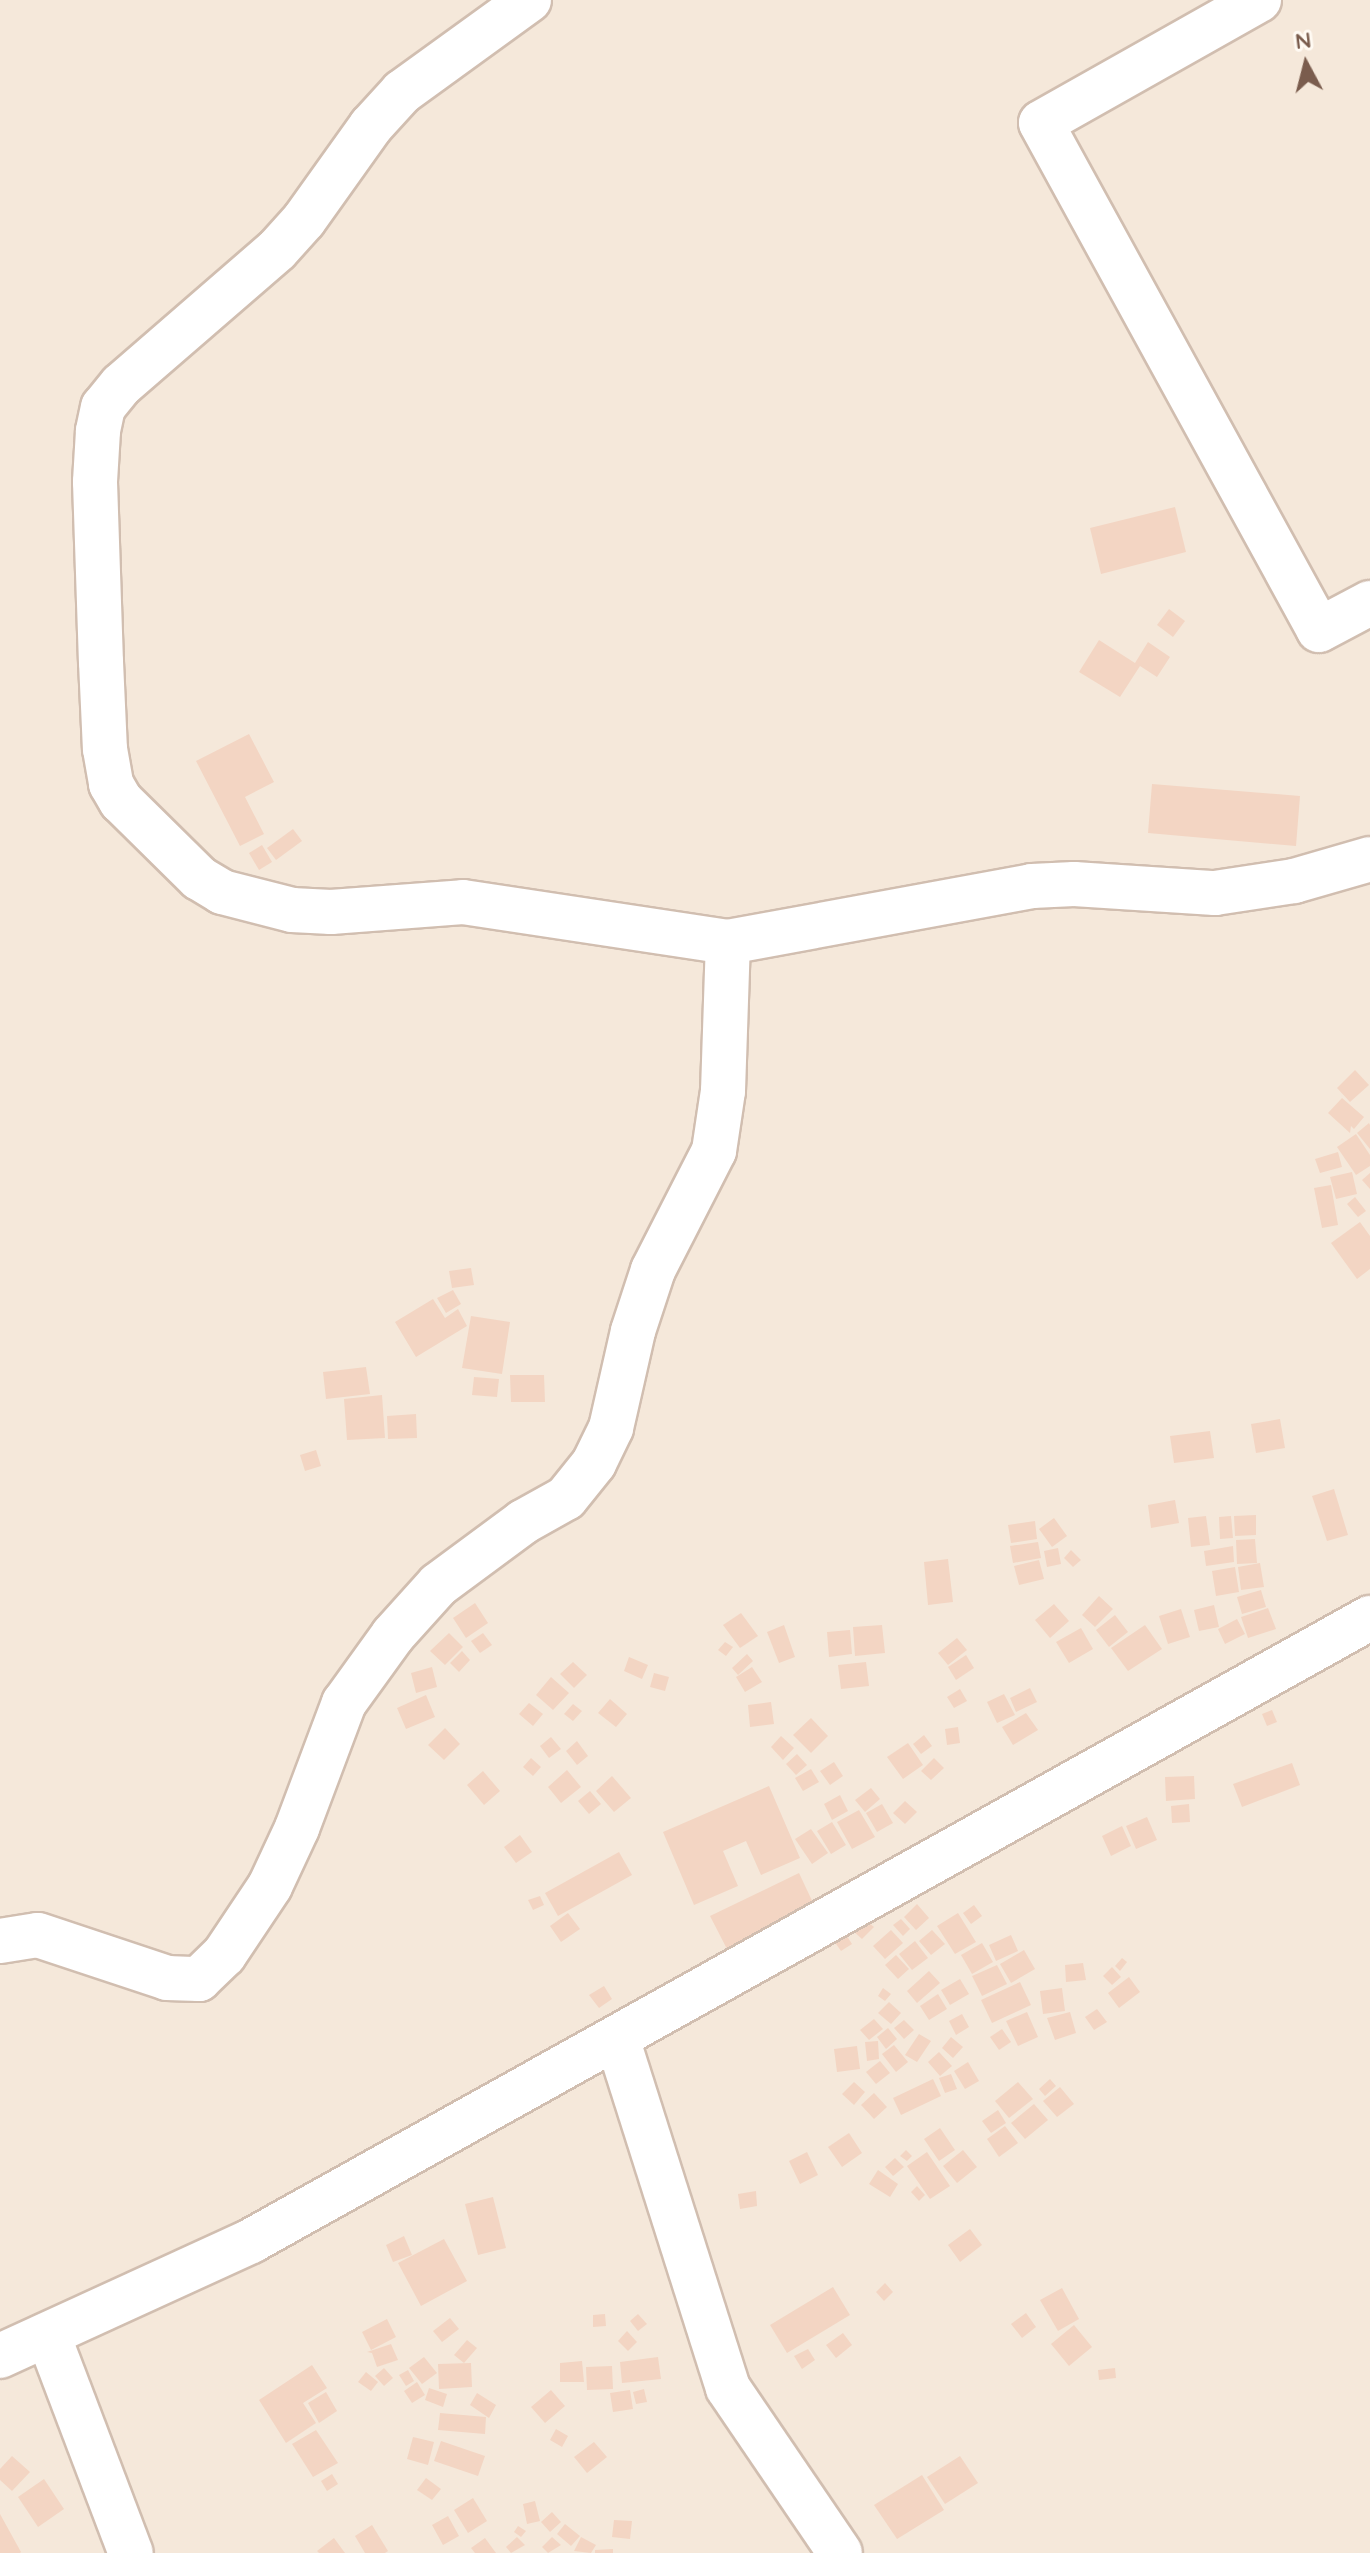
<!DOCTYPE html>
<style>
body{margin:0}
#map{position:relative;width:1370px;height:2553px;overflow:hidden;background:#fdf6ec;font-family:Quicksand,sans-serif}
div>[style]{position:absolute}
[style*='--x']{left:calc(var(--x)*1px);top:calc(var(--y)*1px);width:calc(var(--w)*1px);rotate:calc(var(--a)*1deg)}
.residential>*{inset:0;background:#f5e8da}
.building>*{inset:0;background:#f3d5c3}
.roads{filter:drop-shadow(2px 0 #d1beb0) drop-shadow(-2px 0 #d1beb0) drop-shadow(0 2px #d1beb0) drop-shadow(0 -2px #d1beb0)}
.minor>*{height:44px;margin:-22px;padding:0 22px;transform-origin:22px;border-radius:22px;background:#fff}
span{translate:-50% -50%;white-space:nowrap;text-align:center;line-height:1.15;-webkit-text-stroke:7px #fffaf3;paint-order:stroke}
.north{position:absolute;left:1266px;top:24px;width:80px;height:80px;-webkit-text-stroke:6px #fffaf3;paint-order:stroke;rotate:353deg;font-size:22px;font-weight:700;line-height:32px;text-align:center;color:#7a5c4d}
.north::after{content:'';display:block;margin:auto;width:28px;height:36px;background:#7a5c4d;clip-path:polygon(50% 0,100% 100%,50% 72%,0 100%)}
</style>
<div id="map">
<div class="residential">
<i style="clip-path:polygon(0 0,1370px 0,1370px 2553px,0 2553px)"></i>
</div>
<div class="building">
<i style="clip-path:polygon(1175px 507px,1186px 552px,1101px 574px,1090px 528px)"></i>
<i style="clip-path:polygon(1169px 609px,1185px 621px,1173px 637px,1157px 625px)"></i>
<i style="clip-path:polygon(1099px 640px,1135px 663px,1148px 642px,1170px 657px,1157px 677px,1140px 666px,1120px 697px,1079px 672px)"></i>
<i style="clip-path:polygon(249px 734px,274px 782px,245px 797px,264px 834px,240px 846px,196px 761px)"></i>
<i style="clip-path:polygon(1152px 784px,1300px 796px,1296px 846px,1148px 833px)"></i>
<i style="clip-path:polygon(293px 829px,302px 841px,276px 860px,267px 848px)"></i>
<i style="clip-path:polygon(262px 845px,272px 862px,259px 870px,249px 853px)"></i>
<i style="clip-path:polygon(1355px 1070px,1369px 1085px,1350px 1102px,1337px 1088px)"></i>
<i style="clip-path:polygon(1342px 1098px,1364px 1117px,1354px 1129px,1351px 1126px,1350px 1133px,1328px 1113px)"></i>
<i style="clip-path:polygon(1369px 1123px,1370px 1125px,1370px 1149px,1357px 1133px)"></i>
<i style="clip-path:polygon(1356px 1134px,1370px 1155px,1370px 1166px,1356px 1175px,1337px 1147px)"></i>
<i style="clip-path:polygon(1338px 1152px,1342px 1167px,1320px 1173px,1315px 1159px)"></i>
<i style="clip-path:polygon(1352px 1172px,1357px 1194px,1336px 1199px,1330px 1177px)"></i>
<i style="clip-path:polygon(1370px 1173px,1370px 1189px,1362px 1180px)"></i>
<i style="clip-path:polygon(1331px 1185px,1338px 1225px,1322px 1228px,1314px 1188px)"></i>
<i style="clip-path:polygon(1355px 1197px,1366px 1211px,1358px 1217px,1347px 1204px)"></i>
<i style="clip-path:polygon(1360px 1222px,1370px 1236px,1370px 1269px,1357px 1279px,1331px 1243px)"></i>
<i style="clip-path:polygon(471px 1268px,474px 1285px,452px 1288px,449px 1271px)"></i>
<i style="clip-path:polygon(453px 1290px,461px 1304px,446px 1313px,437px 1298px)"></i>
<i style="clip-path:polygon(433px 1299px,445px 1318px,458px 1309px,467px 1326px,416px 1357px,395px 1322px)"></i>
<i style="clip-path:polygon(471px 1316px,510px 1322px,502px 1374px,462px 1368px)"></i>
<i style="clip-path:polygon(366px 1367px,370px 1394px,326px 1399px,323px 1372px)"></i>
<i style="clip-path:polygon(510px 1375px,544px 1375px,545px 1402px,511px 1402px)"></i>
<i style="clip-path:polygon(474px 1377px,499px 1379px,497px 1397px,472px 1395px)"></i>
<i style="clip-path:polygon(382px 1395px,385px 1438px,347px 1440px,344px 1399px)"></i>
<i style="clip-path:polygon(416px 1414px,417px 1438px,388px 1439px,387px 1416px)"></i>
<i style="clip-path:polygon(1280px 1419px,1285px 1448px,1256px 1453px,1251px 1424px)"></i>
<i style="clip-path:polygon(1210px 1431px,1214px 1458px,1174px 1463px,1170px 1436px)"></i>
<i style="clip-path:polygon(316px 1450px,321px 1466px,305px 1471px,300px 1455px)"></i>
<i style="clip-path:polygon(1334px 1489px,1348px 1535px,1327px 1541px,1312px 1496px)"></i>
<i style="clip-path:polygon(1175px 1500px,1179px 1523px,1151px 1528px,1148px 1505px)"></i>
<i style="clip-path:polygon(1256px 1515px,1256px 1535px,1235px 1536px,1234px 1516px)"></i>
<i style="clip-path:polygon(1206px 1516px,1210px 1545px,1191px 1547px,1188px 1518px)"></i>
<i style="clip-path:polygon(1231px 1516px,1233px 1538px,1220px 1539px,1219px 1517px)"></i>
<i style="clip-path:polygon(1054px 1518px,1067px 1536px,1052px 1547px,1039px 1529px)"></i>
<i style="clip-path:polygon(1035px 1521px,1037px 1539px,1011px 1543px,1008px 1525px)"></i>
<i style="clip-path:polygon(1255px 1539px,1257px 1563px,1237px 1564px,1236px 1540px)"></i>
<i style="clip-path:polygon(1038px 1542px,1041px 1558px,1013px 1563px,1010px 1546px)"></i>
<i style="clip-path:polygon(1233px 1546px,1234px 1562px,1206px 1566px,1204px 1551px)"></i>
<i style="clip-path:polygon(1058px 1548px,1061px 1564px,1047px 1567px,1044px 1551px)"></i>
<i style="clip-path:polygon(1071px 1550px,1081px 1560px,1073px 1567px,1064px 1558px)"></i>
<i style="clip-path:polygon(948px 1559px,953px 1602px,928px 1605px,924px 1562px)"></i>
<i style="clip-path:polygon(1039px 1560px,1044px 1579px,1019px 1585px,1014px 1566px)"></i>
<i style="clip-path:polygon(1260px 1563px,1264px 1587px,1241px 1590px,1238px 1567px)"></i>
<i style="clip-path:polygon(1235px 1567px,1239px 1592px,1216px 1596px,1212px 1571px)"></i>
<i style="clip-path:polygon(1261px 1590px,1266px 1607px,1242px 1614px,1237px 1597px)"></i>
<i style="clip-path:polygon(1099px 1596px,1113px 1609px,1095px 1627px,1082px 1615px)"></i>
<i style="clip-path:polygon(475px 1603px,488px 1623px,466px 1638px,453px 1618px)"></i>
<i style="clip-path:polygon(1054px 1604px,1069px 1621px,1050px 1638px,1035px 1620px)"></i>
<i style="clip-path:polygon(1214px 1605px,1219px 1627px,1199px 1631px,1194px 1610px)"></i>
<i style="clip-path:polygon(1268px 1608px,1276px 1629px,1248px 1638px,1241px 1617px)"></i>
<i style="clip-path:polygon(1181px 1609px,1190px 1637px,1168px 1644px,1159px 1616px)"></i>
<i style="clip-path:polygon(741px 1613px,758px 1636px,740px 1648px,723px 1625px)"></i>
<i style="clip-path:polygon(1115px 1615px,1128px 1632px,1109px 1647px,1096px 1630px)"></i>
<i style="clip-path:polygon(1237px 1619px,1245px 1634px,1225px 1644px,1218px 1629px)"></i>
<i style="clip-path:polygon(784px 1625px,795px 1657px,779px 1663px,767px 1632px)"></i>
<i style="clip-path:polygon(882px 1625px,885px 1653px,855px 1656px,853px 1627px)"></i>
<i style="clip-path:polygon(1145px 1625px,1162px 1649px,1128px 1671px,1111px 1648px)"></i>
<i style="clip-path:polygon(1081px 1628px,1093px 1649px,1069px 1663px,1056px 1642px)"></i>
<i style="clip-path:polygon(850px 1630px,852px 1654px,829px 1657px,827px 1632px)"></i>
<i style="clip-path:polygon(449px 1633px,463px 1647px,445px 1665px,430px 1651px)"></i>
<i style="clip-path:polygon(483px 1633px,492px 1645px,480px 1653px,471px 1641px)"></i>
<i style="clip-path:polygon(957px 1638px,967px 1650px,948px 1665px,938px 1653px)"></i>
<i style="clip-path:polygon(725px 1642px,733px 1647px,726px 1656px,718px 1650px)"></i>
<i style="clip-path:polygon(462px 1651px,470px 1660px,459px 1672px,450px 1663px)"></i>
<i style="clip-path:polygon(747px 1654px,753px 1661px,738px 1675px,732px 1668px)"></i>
<i style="clip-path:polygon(966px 1655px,974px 1668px,956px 1680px,948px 1667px)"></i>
<i style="clip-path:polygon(629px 1657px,648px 1665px,642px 1679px,624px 1671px)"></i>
<i style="clip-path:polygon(573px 1662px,587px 1675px,574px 1688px,560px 1674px)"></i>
<i style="clip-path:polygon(866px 1662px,869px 1686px,841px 1689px,838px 1665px)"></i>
<i style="clip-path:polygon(432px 1667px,437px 1687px,416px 1693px,411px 1673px)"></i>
<i style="clip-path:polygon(752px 1667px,762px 1682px,745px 1692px,736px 1677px)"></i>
<i style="clip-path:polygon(654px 1673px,669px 1677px,665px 1691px,650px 1687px)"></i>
<i style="clip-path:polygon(551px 1677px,569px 1693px,553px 1710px,536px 1695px)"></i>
<i style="clip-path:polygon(1030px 1688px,1037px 1702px,1016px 1712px,1010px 1698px)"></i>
<i style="clip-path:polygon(960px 1689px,967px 1701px,954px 1708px,947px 1697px)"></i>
<i style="clip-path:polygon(1004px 1694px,1015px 1715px,997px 1723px,987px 1702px)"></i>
<i style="clip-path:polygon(426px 1695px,435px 1717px,406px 1729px,397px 1708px)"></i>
<i style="clip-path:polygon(610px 1699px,627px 1714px,616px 1727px,598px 1713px)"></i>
<i style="clip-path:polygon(771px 1702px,774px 1724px,750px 1727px,748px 1705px)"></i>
<i style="clip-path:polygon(529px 1703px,543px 1714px,533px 1726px,519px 1714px)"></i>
<i style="clip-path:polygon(573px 1704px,582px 1711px,573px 1721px,564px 1714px)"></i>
<i style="clip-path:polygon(1272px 1710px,1277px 1722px,1267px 1726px,1262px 1714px)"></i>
<i style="clip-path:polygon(1026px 1713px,1038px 1730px,1013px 1745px,1002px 1727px)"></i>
<i style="clip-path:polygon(811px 1718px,828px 1736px,811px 1753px,793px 1735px)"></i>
<i style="clip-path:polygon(958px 1727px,960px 1743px,947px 1745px,945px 1729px)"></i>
<i style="clip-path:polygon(445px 1728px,460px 1744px,444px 1760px,428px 1745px)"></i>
<i style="clip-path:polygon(924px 1735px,932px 1746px,921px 1754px,913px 1744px)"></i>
<i style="clip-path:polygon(781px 1736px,794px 1748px,783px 1760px,771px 1747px)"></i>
<i style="clip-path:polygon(551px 1737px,561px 1749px,549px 1758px,540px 1746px)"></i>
<i style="clip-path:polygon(577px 1741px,588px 1756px,577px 1765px,566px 1751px)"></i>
<i style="clip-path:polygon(908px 1743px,923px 1765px,903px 1779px,887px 1757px)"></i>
<i style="clip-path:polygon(797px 1754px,807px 1765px,796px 1775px,786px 1764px)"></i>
<i style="clip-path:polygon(531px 1758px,541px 1767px,533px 1776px,523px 1767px)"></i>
<i style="clip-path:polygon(934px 1758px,944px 1768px,931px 1780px,921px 1771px)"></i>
<i style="clip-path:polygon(834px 1762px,843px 1776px,830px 1785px,820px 1771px)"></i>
<i style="clip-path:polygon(1292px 1763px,1300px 1785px,1242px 1807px,1233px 1784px)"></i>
<i style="clip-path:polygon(811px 1769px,819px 1782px,803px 1791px,795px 1778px)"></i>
<i style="clip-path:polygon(567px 1770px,581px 1787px,561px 1803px,548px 1787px)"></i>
<i style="clip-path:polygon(483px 1771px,500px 1791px,484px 1805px,467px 1785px)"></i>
<i style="clip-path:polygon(612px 1776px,631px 1798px,614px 1812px,596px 1791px)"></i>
<i style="clip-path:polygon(1194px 1776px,1195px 1799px,1166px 1801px,1165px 1777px)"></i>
<i style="clip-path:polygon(769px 1786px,800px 1858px,761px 1875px,746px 1841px,723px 1851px,738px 1886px,694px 1905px,663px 1832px)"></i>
<i style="clip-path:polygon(871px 1788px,880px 1799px,865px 1812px,855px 1800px)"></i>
<i style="clip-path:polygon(590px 1791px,601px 1804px,589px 1814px,578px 1801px)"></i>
<i style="clip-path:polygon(840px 1795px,848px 1811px,832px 1820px,824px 1804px)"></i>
<i style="clip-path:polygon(905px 1801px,917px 1812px,905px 1824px,893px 1813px)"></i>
<i style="clip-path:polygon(882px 1804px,893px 1823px,877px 1832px,866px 1813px)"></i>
<i style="clip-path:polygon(1189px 1804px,1190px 1822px,1172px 1823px,1171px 1806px)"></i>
<i style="clip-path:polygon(859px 1810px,875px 1837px,852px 1849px,837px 1822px)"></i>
<i style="clip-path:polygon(1147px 1817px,1157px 1840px,1136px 1849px,1126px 1826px)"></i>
<i style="clip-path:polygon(832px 1822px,846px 1845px,831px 1854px,817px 1831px)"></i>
<i style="clip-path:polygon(1122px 1826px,1131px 1846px,1111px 1856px,1102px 1836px)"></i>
<i style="clip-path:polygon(811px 1829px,828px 1853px,812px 1864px,795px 1839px)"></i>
<i style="clip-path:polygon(520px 1835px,532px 1852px,516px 1863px,504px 1847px)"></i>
<i style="clip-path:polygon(619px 1852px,632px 1875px,558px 1916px,545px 1893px)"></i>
<i style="clip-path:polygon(799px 1873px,815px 1907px,727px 1949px,710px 1916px)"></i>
<i style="clip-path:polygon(540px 1896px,544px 1905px,533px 1910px,528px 1900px)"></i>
<i style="clip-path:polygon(917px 1904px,929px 1918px,916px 1930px,904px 1917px)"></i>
<i style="clip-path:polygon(974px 1905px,982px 1916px,971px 1924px,963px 1913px)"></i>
<i style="clip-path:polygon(568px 1913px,580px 1929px,561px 1942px,550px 1926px)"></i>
<i style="clip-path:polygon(958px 1913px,976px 1942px,955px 1954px,937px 1926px)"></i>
<i style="clip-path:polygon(863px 1918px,874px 1927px,862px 1939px,852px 1930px)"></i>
<i style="clip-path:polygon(901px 1919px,910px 1929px,903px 1936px,893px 1925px)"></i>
<i style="clip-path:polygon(891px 1930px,903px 1943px,885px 1959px,873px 1946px)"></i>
<i style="clip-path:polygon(932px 1930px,945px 1944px,931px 1955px,919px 1941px)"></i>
<i style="clip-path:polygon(845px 1933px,852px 1944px,841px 1951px,834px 1941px)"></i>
<i style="clip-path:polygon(1011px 1935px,1018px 1951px,996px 1961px,989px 1945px)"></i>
<i style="clip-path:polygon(915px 1941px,928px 1958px,912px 1970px,899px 1954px)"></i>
<i style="clip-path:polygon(982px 1943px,993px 1962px,972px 1974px,961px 1955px)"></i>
<i style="clip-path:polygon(1024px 1950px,1035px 1969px,1011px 1983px,1000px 1964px)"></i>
<i style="clip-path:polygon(896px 1955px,909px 1969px,898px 1979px,885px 1965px)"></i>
<i style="clip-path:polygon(1122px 1958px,1127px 1962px,1120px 1971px,1115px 1966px)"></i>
<i style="clip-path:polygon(1083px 1963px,1086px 1980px,1066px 1982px,1065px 1965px)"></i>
<i style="clip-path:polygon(997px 1965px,1007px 1984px,982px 1996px,972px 1976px)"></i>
<i style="clip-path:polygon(1112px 1967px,1121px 1977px,1112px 1985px,1103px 1976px)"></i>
<i style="clip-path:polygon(929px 1971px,940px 1983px,917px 2003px,907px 1991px)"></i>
<i style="clip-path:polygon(1129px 1977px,1140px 1992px,1119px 2008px,1108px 1993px)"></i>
<i style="clip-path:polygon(960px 1979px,969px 1994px,950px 2005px,941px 1990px)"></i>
<i style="clip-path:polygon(1020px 1982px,1031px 2005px,992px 2023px,981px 2000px)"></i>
<i style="clip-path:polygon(604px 1986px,612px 1999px,599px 2008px,589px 1995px)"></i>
<i style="clip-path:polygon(883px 1988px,891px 1994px,885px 2001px,878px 1996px)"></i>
<i style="clip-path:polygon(1062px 1988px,1065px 2011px,1043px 2014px,1040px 1991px)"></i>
<i style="clip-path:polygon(938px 1994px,947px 2009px,929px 2020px,920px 2006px)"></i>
<i style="clip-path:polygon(889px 2002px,901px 2013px,891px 2024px,878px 2013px)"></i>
<i style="clip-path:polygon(1097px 2009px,1107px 2022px,1094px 2030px,1085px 2017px)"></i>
<i style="clip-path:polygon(1027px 2012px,1038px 2037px,1018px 2046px,1006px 2021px)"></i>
<i style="clip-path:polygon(1070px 2012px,1076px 2033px,1055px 2040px,1047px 2018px)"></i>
<i style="clip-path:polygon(962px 2014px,969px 2027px,956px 2035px,949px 2021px)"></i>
<i style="clip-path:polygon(874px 2019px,883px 2029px,869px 2040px,860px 2030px)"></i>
<i style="clip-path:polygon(904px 2020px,914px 2030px,904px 2039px,894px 2028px)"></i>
<i style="clip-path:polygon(888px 2028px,897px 2039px,886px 2049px,877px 2037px)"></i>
<i style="clip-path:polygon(1002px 2029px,1011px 2042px,999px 2050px,990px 2037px)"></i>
<i style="clip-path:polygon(919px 2034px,931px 2041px,917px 2062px,905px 2055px)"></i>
<i style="clip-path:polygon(951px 2037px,963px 2047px,953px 2058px,942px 2048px)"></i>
<i style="clip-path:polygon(878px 2041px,879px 2059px,867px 2061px,865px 2042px)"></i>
<i style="clip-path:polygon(894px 2045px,908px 2062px,896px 2072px,882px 2054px)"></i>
<i style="clip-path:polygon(857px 2046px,860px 2069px,837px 2072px,834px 2049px)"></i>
<i style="clip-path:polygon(939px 2052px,952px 2066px,940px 2076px,928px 2062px)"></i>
<i style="clip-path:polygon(880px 2061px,890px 2073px,876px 2084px,866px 2072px)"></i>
<i style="clip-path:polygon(968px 2062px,979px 2081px,965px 2089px,954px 2071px)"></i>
<i style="clip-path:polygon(951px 2074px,957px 2089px,945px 2093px,939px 2078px)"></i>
<i style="clip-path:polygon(933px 2079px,941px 2096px,901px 2115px,893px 2098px)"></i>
<i style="clip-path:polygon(1050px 2079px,1056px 2086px,1045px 2096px,1039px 2089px)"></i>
<i style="clip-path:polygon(854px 2082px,865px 2092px,854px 2105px,842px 2094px)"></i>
<i style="clip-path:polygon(1018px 2082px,1033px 2099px,1009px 2118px,995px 2101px)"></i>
<i style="clip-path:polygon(1060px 2087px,1074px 2104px,1057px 2117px,1043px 2101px)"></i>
<i style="clip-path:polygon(874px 2093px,887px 2107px,874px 2119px,861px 2105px)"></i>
<i style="clip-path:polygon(1034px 2104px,1048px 2120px,1025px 2139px,1011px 2123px)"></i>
<i style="clip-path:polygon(998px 2110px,1006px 2123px,991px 2133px,982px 2121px)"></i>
<i style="clip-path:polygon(1005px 2126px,1018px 2143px,999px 2157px,987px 2139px)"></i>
<i style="clip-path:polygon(940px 2128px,955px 2150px,939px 2161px,924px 2139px)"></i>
<i style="clip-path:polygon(849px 2133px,862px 2153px,842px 2167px,828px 2147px)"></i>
<i style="clip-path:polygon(906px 2150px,912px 2156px,907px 2161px,900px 2156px)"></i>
<i style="clip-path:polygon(963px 2150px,977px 2167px,957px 2183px,943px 2166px)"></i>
<i style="clip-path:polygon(807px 2152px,818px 2175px,800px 2184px,789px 2161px)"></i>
<i style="clip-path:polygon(927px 2152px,950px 2186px,930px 2199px,907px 2166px)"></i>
<i style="clip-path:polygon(895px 2158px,904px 2167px,893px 2176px,885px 2167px)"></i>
<i style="clip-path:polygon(878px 2170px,898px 2184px,890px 2197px,869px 2184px)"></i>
<i style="clip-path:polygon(917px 2186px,925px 2195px,919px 2201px,911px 2192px)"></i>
<i style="clip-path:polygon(756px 2191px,757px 2206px,740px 2209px,738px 2194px)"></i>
<i style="clip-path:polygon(493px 2197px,506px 2248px,478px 2255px,465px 2204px)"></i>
<i style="clip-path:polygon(970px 2229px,982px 2245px,960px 2262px,948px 2245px)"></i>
<i style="clip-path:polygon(404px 2236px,412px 2255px,393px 2262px,386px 2245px)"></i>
<i style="clip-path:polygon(444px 2239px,467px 2281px,421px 2306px,398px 2263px)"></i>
<i style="clip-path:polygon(885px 2283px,893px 2292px,884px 2301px,876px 2292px)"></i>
<i style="clip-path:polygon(833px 2287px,850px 2315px,787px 2353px,770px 2325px)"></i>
<i style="clip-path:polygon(1062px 2288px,1079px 2319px,1058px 2331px,1040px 2300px)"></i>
<i style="clip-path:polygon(1026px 2313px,1036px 2327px,1022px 2338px,1011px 2324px)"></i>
<i style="clip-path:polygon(605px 2314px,606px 2326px,593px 2327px,593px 2315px)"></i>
<i style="clip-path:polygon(638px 2314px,647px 2324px,638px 2331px,630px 2321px)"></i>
<i style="clip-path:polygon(450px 2318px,459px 2329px,442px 2342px,433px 2331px)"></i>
<i style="clip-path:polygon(387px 2319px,396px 2337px,371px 2350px,362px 2332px)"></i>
<i style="clip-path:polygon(1074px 2325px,1092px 2347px,1069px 2366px,1051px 2344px)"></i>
<i style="clip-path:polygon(627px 2331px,637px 2342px,628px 2351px,618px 2341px)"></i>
<i style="clip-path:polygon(843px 2333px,852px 2345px,836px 2358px,826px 2345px)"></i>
<i style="clip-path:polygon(467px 2340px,477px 2348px,464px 2363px,454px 2355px)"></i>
<i style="clip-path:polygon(391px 2344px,398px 2360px,377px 2367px,372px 2353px,367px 2352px)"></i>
<i style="clip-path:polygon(808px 2349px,815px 2360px,802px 2369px,794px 2356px)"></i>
<i style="clip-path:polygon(424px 2357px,437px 2373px,422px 2384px,409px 2368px)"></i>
<i style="clip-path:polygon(658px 2357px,661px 2379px,622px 2383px,620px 2362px)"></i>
<i style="clip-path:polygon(582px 2361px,584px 2382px,560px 2382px,560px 2363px)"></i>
<i style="clip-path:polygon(471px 2363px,472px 2387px,439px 2389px,438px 2364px)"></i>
<i style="clip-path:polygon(312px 2365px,327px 2388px,303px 2403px,316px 2423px,286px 2443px,259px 2400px)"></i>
<i style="clip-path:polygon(612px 2366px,613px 2389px,587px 2390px,586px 2367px)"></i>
<i style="clip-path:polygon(384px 2368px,393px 2378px,384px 2386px,375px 2376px)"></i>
<i style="clip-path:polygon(1115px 2368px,1116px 2378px,1099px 2380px,1098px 2370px)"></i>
<i style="clip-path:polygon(408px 2370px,414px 2381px,406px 2386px,399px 2375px)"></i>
<i style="clip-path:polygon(366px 2372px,378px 2382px,371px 2391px,358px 2382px)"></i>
<i style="clip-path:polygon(417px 2382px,425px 2395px,412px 2403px,404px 2391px)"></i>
<i style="clip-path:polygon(429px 2388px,447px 2394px,443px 2407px,425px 2400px)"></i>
<i style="clip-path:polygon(644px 2389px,647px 2402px,636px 2404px,633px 2392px)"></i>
<i style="clip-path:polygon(551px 2390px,565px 2406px,545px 2423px,531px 2407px)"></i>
<i style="clip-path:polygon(630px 2390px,633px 2409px,613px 2412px,610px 2393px)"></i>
<i style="clip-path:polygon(326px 2392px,337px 2411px,319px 2423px,308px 2403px)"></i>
<i style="clip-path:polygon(477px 2393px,496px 2405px,489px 2418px,470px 2405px)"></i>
<i style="clip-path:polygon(440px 2413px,486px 2417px,485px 2434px,438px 2430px)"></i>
<i style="clip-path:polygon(556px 2429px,568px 2436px,562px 2447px,550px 2440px)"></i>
<i style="clip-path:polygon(316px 2430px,338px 2463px,313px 2477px,292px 2444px)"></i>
<i style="clip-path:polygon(413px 2437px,434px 2442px,428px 2465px,407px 2459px)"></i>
<i style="clip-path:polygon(441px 2441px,485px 2456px,478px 2476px,434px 2461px)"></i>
<i style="clip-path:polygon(594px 2442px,607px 2457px,587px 2473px,574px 2457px)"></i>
<i style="clip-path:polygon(12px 2456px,30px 2472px,12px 2491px,0 2480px,0 2469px)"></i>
<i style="clip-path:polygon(960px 2456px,978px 2483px,945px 2504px,927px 2477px)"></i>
<i style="clip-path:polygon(332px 2474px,338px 2484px,327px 2491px,321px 2481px)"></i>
<i style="clip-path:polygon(922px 2475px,944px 2510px,897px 2539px,874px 2505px)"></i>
<i style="clip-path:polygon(426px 2478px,441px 2489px,432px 2500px,417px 2490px)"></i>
<i style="clip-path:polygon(44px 2479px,64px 2509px,38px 2527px,18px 2497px)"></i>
<i style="clip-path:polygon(473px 2498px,487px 2521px,468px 2533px,454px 2510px)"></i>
<i style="clip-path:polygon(535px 2501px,540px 2521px,527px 2524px,523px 2504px)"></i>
<i style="clip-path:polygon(552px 2512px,561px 2522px,550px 2532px,541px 2522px)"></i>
<i style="clip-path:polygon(0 2514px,21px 2552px,20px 2553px,0 2553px)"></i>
<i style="clip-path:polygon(448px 2516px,459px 2536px,443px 2545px,432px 2525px)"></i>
<i style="clip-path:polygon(614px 2520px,632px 2521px,630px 2539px,612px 2537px)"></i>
<i style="clip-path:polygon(565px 2524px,580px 2536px,571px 2546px,557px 2534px)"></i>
<i style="clip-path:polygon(372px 2525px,388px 2551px,385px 2553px,365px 2553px,355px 2536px)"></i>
<i style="clip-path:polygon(518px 2526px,526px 2531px,521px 2537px,514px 2532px)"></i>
<i style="clip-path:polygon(517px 2537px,525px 2545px,511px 2553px,506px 2547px)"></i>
<i style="clip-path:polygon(552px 2537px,561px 2545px,548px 2553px,542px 2547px)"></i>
<i style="clip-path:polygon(581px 2537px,596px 2545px,591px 2553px,574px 2551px)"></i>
<i style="clip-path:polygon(334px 2538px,345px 2553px,319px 2553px,317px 2551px)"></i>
<i style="clip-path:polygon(485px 2538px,496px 2553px,475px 2553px,471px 2548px)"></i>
<i style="clip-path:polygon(613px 2549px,613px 2553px,595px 2553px,595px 2550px)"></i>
</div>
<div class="roads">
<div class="minor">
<i style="--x:529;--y:0;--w:157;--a:144.1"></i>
<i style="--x:402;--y:92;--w:46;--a:132.4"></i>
<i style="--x:371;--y:126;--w:115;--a:125.5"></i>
<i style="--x:304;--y:220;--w:40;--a:132"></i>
<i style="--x:277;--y:250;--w:206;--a:139.1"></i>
<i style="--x:121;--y:385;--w:28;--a:129"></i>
<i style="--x:103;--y:407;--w:25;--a:102"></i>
<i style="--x:98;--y:431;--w:51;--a:93.4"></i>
<i style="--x:95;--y:482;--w:180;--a:88.1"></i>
<i style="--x:101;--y:662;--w:87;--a:87.4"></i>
<i style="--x:105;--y:749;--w:36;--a:80"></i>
<i style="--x:111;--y:784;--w:20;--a:60"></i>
<i style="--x:121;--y:801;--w:110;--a:44.6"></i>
<i style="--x:199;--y:878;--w:27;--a:31"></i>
<i style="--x:222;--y:892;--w:72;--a:14.4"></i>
<i style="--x:292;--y:910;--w:39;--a:3"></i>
<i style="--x:331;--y:912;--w:132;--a:-4.3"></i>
<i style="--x:463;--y:902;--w:268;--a:8.6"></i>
<i style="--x:728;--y:942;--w:309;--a:-10.4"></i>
<i style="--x:1032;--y:886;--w:42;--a:-2.7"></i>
<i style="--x:1074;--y:884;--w:141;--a:3.7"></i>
<i style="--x:1215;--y:893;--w:80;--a:-8.6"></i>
<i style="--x:1294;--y:881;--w:79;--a:-16.1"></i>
<i style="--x:1259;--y:0;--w:250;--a:150.6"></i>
<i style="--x:1041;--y:123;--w:578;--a:61.26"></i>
<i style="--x:1319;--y:630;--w:58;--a:-27.9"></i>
<i style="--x:0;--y:1941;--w:38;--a:-9"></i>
<i style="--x:38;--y:1935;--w:136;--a:18.4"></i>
<i style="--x:167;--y:1978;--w:32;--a:2"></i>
<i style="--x:199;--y:1979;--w:35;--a:-44"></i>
<i style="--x:224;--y:1955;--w:83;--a:-56.3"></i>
<i style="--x:270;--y:1886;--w:64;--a:-65"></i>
<i style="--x:297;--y:1828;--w:134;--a:-69.4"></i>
<i style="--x:344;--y:1703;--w:84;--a:-54.2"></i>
<i style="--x:393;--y:1635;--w:67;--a:-48"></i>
<i style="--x:438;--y:1585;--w:106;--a:-36.5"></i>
<i style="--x:523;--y:1522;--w:49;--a:-29.2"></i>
<i style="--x:566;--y:1498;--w:45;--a:-51.3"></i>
<i style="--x:594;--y:1463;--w:39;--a:-64"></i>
<i style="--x:611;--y:1428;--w:99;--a:-77.2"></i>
<i style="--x:633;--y:1331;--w:64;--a:-71.8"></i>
<i style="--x:653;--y:1270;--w:134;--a:-62.9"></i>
<i style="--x:714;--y:1151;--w:61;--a:-81.5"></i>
<i style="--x:723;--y:1091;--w:149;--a:-88.1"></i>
<i style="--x:617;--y:2038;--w:367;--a:72.4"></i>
<i style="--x:728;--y:2388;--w:199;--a:55.8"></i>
<i style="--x:48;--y:2335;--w:233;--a:69.2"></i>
<i style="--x:0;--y:2356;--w:276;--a:-24.6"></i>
<i style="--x:251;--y:2241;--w:1281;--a:-29.11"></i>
</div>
</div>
<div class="north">N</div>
</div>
